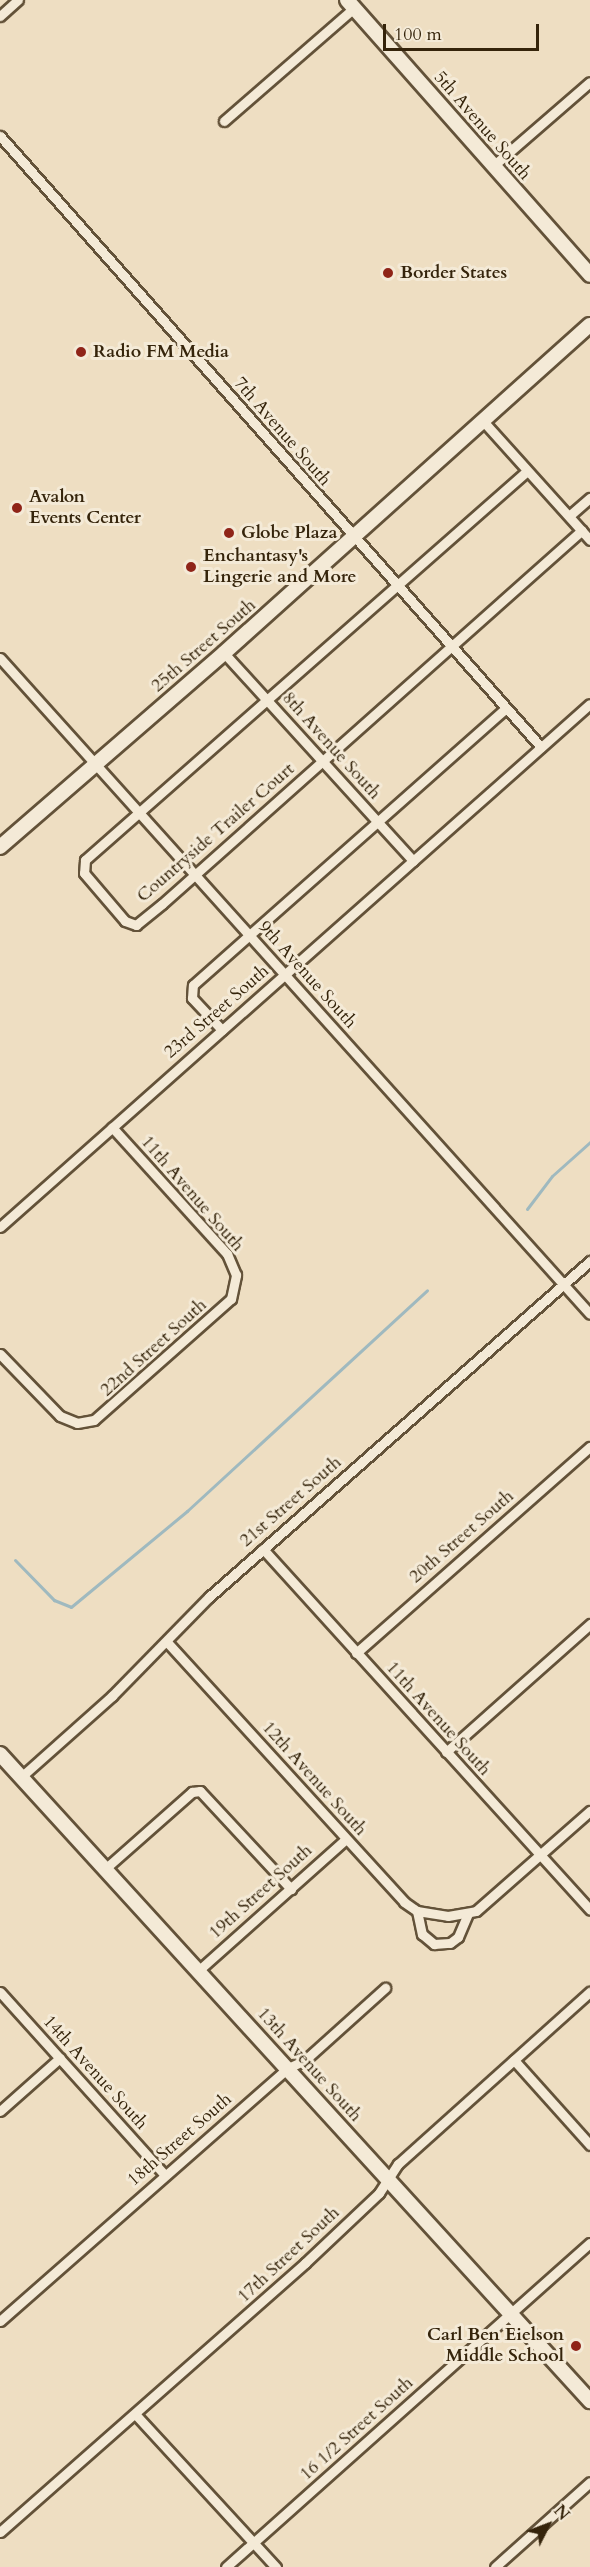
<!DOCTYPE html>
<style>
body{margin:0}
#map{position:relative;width:590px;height:2567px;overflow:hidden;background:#eedec2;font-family:Cardo,serif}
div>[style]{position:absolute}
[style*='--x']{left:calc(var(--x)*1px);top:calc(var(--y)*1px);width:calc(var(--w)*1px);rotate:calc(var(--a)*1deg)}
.stream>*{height:3px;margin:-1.5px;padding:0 1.5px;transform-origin:1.5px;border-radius:1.5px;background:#9fb9bf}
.roads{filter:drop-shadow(2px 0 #635239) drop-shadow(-2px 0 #635239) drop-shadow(0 2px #635239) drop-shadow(0 -2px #635239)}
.street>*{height:9px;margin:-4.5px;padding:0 4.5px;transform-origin:4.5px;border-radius:4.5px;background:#f4ead7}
.secondary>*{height:14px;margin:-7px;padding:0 7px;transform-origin:7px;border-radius:7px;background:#f4ead7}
.dots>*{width:16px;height:16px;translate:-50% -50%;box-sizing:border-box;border:3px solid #f4ead7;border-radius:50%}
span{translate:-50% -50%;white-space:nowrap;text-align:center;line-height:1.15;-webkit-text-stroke:6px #f4ead7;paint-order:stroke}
.street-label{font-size:18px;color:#35240b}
.poi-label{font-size:18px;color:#35240b;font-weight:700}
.left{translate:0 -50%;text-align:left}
.right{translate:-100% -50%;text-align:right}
.north{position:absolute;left:518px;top:2495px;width:60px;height:60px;-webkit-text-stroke:4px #f4ead7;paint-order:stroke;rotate:48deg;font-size:16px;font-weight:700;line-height:24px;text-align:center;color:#35240b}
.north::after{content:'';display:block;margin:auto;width:21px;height:27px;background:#35240b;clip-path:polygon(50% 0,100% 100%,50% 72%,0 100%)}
.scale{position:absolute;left:383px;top:24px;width:156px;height:27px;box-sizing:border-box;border:3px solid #35240b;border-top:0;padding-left:8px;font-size:18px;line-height:21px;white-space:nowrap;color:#35240b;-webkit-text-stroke:4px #f4ead7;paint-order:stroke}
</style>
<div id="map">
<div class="stream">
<i style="--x:527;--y:1209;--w:41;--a:-52.9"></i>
<i style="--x:552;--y:1176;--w:51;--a:-41.8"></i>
<i style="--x:15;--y:1560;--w:56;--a:45.7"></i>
<i style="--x:54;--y:1600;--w:18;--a:22"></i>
<i style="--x:71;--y:1607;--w:151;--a:-39.6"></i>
<i style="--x:187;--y:1511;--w:326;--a:-42.6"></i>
</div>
<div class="roads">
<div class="street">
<i style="--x:0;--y:16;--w:24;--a:-42"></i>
<i style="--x:224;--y:121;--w:172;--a:-41"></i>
<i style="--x:0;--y:136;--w:816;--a:48.48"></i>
<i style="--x:493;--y:166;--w:128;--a:-40.9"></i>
<i style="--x:483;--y:421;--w:160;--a:48"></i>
<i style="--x:527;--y:471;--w:589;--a:138.65"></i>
<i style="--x:85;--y:860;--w:13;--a:94"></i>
<i style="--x:84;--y:873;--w:63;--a:49.5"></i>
<i style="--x:125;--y:921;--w:12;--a:20"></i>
<i style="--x:136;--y:925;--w:33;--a:-39"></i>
<i style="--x:162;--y:904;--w:562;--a:-41.68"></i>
<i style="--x:569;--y:516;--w:28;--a:-41"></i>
<i style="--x:224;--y:653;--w:281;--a:47.7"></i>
<i style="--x:0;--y:658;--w:882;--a:48.03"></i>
<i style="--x:222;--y:1030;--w:44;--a:-133.2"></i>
<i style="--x:192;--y:998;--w:13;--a:-86"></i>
<i style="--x:193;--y:985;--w:418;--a:-41.5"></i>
<i style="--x:0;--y:1227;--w:788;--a:-41.56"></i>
<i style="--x:0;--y:1354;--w:86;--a:45.9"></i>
<i style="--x:60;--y:1416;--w:18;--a:22"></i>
<i style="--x:77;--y:1423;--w:17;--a:-10"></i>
<i style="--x:94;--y:1420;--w:183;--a:-41.5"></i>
<i style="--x:231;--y:1299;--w:25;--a:-78"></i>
<i style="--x:236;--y:1275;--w:23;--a:-113"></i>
<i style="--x:227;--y:1254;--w:171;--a:-132.2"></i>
<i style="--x:263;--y:1549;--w:487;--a:47.8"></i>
<i style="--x:167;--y:1642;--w:352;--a:47.6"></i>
<i style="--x:404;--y:1902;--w:16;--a:35"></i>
<i style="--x:417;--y:1911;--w:31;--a:9"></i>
<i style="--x:448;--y:1916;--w:28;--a:-10"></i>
<i style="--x:476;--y:1911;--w:152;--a:-41.3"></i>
<i style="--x:356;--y:1653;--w:312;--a:-41.4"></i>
<i style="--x:446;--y:1752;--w:193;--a:-41.6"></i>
<i style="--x:21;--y:1777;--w:122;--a:-41.7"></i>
<i style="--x:112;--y:1696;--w:139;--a:-45.6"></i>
<i style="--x:209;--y:1597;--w:508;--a:-41.41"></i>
<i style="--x:106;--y:1868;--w:115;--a:-41.5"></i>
<i style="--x:192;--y:1792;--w:8;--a:-7"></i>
<i style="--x:200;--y:1791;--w:134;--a:47.1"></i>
<i style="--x:417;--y:1911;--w:24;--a:78"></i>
<i style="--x:422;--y:1934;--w:16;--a:40"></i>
<i style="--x:434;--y:1944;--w:16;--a:-4"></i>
<i style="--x:450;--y:1943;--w:10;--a:-37"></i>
<i style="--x:458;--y:1937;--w:25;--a:-67"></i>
<i style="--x:199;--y:1970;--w:197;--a:-41.7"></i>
<i style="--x:0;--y:1992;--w:246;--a:48"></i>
<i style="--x:514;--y:2060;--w:114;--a:48.2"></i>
<i style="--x:0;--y:2111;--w:80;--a:-41.5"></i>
<i style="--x:0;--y:2321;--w:383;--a:-41.3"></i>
<i style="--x:288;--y:2068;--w:19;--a:-25"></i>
<i style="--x:305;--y:2060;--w:108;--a:-42"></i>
<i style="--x:136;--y:2415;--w:207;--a:47.4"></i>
<i style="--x:0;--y:2532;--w:407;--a:-41.4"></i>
<i style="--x:305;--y:2263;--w:102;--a:-43.4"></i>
<i style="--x:379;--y:2193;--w:35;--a:-57"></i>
<i style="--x:398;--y:2164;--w:258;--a:-41.9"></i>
<i style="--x:226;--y:2567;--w:487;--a:-41.7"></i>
<i style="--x:495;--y:2567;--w:127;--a:-41.8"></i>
</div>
<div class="secondary">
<i style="--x:347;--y:0;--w:367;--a:48.5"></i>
<i style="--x:0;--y:847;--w:296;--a:-40.9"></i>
<i style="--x:224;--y:653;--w:491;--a:-41.9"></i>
<i style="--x:0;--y:1754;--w:876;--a:47.64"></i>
</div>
</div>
<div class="dots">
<i style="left:388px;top:273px;background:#8f2418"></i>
<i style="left:81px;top:352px;background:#8f2418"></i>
<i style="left:17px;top:508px;background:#8f2418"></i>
<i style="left:229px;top:533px;background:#8f2418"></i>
<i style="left:191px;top:567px;background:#8f2418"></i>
<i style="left:576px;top:2346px;background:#8f2418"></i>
</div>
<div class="street-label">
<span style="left:482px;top:126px;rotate:49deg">5th Avenue South</span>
<span style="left:282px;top:432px;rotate:49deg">7th Avenue South</span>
<span style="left:204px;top:646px;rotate:-41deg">25th Street South</span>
<span style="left:331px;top:746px;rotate:48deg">8th Avenue South</span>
<span style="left:216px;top:833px;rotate:-41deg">Countryside Trailer Court</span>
<span style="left:307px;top:975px;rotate:48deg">9th Avenue South</span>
<span style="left:217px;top:1012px;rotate:-41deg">23rd Street South</span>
<span style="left:192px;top:1194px;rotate:49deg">11th Avenue South</span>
<span style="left:154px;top:1348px;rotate:-42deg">22nd Street South</span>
<span style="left:291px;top:1502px;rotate:-41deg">21st Street South</span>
<span style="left:462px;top:1537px;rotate:-41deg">20th Street South</span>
<span style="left:438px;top:1719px;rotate:48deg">11th Avenue South</span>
<span style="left:314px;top:1779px;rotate:48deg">12th Avenue South</span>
<span style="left:261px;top:1892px;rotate:-42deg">19th Street South</span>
<span style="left:309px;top:2065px;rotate:48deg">13th Avenue South</span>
<span style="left:95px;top:2073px;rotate:48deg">14th Avenue South</span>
<span style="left:180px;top:2140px;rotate:-41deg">18th Street South</span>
<span style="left:289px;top:2255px;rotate:-43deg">17th Street South</span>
<span style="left:357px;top:2429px;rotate:-42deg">16 1/2 Street South</span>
</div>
<div class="poi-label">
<span class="left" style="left:400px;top:273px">Border States</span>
<span class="left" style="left:93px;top:352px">Radio FM Media</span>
<span class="left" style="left:29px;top:508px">Avalon<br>Events Center</span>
<span class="left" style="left:241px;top:533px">Globe Plaza</span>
<span class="left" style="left:203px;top:567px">Enchantasy's<br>Lingerie and More</span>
<span class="right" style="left:564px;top:2346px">Carl Ben Eielson<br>Middle School</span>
</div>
<div class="north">N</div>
<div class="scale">100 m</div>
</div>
